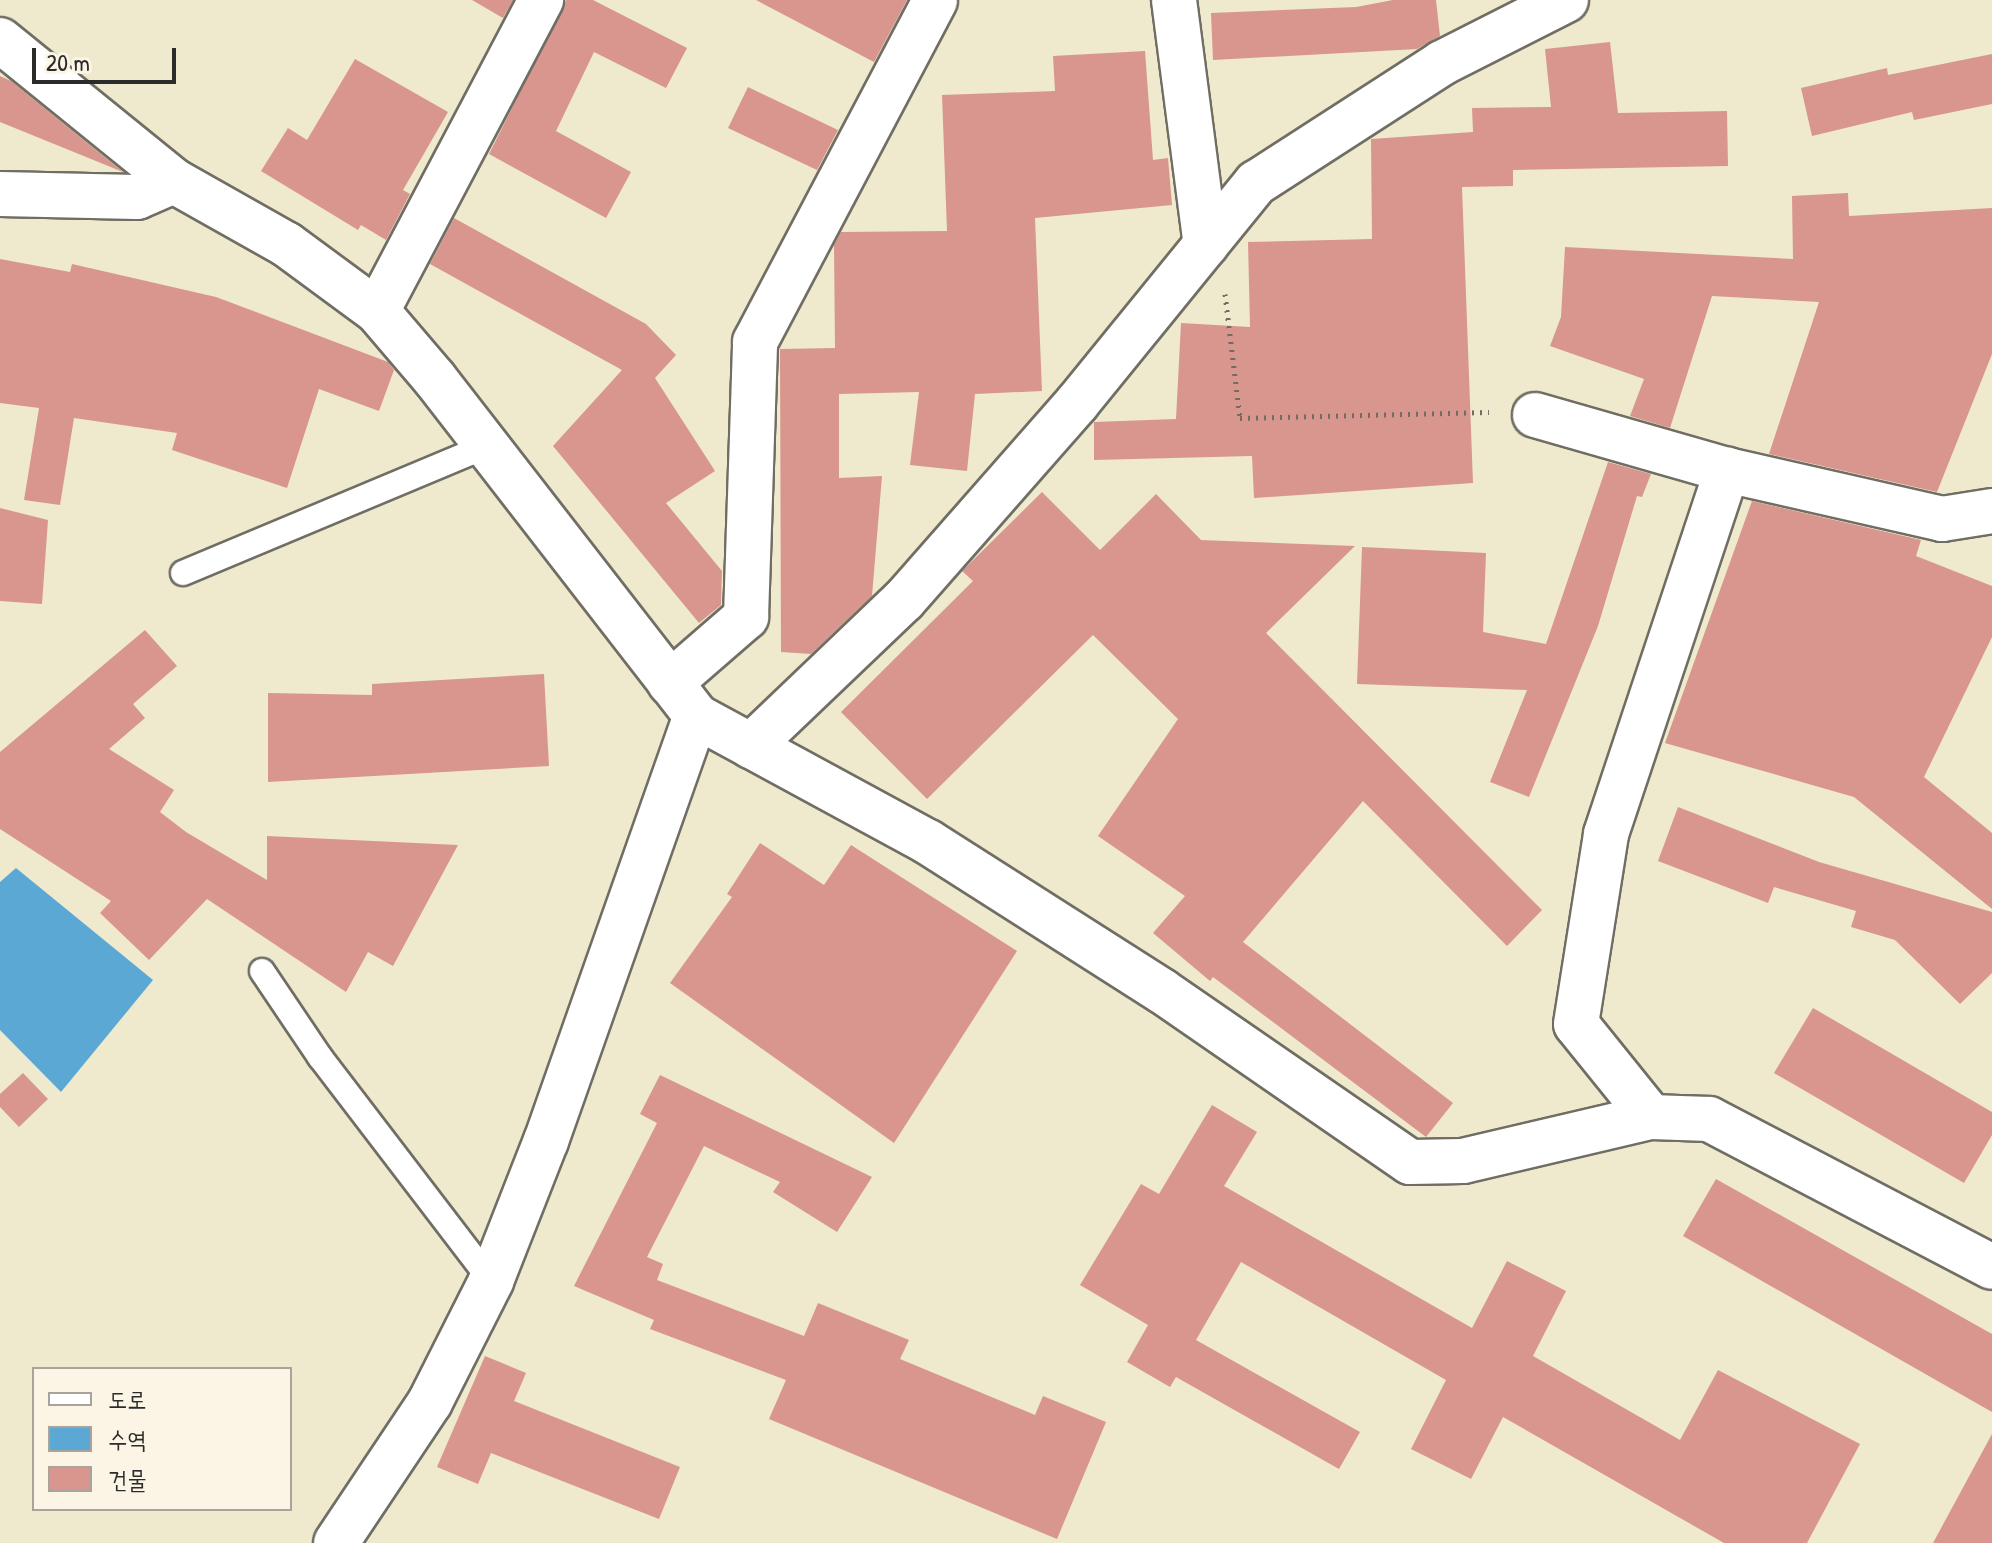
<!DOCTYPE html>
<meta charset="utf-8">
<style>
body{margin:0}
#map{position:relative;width:1992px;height:1543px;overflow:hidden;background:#efe9cd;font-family:"Patrick Hand","Poor Story",sans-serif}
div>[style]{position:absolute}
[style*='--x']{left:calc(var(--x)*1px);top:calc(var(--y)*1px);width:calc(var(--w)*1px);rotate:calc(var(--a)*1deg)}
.water>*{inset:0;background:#5ca8d5}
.building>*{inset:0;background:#d8968f}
.path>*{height:5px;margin-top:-2.5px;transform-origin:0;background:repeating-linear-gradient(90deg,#706e64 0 2px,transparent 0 8px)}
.roads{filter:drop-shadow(2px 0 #706e64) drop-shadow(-2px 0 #706e64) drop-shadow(0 2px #706e64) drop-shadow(0 -2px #706e64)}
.service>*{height:24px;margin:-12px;padding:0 12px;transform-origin:12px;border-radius:12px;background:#fff}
.minor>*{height:44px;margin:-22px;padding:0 22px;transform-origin:22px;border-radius:22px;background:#fff}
span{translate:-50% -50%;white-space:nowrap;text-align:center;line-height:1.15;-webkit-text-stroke:6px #fcf5e5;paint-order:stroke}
.legend{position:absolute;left:32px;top:1367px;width:260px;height:144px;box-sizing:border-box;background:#fcf5e5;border:2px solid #a8a49b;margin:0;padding:10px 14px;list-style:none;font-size:24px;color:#2b2b2b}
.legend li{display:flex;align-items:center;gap:16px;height:40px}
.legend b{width:40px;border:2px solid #a8a49b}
.scale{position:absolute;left:32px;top:48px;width:144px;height:36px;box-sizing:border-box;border:4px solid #2b2b2b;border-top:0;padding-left:10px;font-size:24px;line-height:28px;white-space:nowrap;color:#2b2b2b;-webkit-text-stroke:6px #fcf5e5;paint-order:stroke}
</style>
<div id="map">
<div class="water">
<i style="clip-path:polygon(16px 868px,153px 980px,61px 1092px,0 1030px,0 882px)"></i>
</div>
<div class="building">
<i style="clip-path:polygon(472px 0,513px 0,503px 18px)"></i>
<i style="clip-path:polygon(566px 0,593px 0,687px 48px,666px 88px,594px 52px,556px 131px,631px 172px,606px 218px,489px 154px)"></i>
<i style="clip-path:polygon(756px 0,907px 0,874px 62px)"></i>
<i style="clip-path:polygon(1393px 0,1436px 0,1440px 36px,1417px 49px,1213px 60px,1211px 13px,1356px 7px)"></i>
<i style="clip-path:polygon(1610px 42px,1618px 113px,1727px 111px,1728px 166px,1513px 170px,1513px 186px,1462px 187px,1473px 483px,1254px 498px,1252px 456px,1094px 460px,1094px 422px,1176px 419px,1181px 323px,1250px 327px,1248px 242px,1372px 239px,1371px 139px,1473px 132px,1472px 108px,1551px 107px,1545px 49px)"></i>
<i style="clip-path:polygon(1145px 51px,1153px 160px,1168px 158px,1172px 205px,1035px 218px,1042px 391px,975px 394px,967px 471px,910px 465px,919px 392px,839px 394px,839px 478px,882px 476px,872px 596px,811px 654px,781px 652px,780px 349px,835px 348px,834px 245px,841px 232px,947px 231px,942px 95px,1055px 91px,1053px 56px)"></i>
<i style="clip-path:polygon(1992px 54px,1992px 104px,1914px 120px,1912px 112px,1812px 136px,1801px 88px,1887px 68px,1888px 75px)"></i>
<i style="clip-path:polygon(355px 59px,448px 112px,403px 190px,410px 194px,386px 240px,361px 225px,358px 230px,261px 171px,288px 128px,307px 140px)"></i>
<i style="clip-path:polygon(0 76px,11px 81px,123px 172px,0 122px)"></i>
<i style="clip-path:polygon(748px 87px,838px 130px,817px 170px,728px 128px)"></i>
<i style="clip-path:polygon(1848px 193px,1849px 216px,1992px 208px,1992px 354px,1937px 492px,1769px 454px,1819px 302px,1712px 296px,1670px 428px,1630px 416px,1644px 379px,1550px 346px,1561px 317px,1565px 247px,1793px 259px,1792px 196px)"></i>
<i style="clip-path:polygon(454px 218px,646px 324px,676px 355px,655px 378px,715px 471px,666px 503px,722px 571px,721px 605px,699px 623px,553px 446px,622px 370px,430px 264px)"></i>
<i style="clip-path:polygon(0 259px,70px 272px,72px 264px,216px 297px,388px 362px,394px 370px,379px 411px,319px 389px,287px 488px,172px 450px,177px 433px,74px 418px,60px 505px,24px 500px,39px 408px,0 403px)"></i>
<i style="clip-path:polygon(1608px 462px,1651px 474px,1642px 497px,1637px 496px,1598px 626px,1529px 797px,1490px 782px,1527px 690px,1357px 684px,1362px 547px,1486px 553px,1483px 632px,1546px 644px)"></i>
<i style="clip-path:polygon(1042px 492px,1100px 550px,1156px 494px,1201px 540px,1355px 546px,1266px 633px,1542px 910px,1507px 946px,1363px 801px,1243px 942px,1453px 1103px,1426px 1137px,1213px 977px,1210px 981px,1153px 933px,1185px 896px,1098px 836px,1178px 719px,1093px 635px,927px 799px,841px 712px,973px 581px,962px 571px)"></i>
<i style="clip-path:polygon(1752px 501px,1921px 540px,1916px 556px,1992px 586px,1992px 637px,1924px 777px,1992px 833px,1992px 909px,1854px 797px,1665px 743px)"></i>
<i style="clip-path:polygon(0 508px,48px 520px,42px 604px,0 601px)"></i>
<i style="clip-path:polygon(145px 630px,177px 666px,133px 704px,145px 718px,109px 749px,174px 790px,160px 812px,186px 832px,267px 880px,267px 836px,458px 845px,393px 966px,368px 952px,346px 992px,207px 899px,149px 960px,100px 913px,111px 901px,0 829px,0 752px)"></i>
<i style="clip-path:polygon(544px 674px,549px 766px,268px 782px,268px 693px,372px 695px,372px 684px)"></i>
<i style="clip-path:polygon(1678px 807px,1819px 862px,1992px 912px,1992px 973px,1960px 1004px,1895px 940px,1851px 927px,1856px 911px,1774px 887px,1768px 903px,1658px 861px)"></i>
<i style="clip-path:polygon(760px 843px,824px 885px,851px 845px,1017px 951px,894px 1143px,670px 983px,732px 897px,727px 894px)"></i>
<i style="clip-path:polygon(1813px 1008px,1992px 1112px,1992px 1135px,1964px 1183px,1774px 1073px)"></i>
<i style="clip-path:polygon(23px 1073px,48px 1099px,19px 1127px,0 1107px,0 1094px)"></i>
<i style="clip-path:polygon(660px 1075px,872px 1177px,837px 1232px,773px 1192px,780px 1182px,704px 1146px,647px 1257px,663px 1264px,657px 1280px,804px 1336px,818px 1303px,909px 1340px,900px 1359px,1035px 1415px,1043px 1396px,1106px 1422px,1057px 1539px,769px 1419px,786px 1380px,650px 1329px,654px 1320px,574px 1286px,657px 1123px,640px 1114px)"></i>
<i style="clip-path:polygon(1212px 1105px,1257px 1132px,1224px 1186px,1472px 1328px,1507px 1261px,1566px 1291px,1533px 1356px,1680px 1440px,1718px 1370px,1860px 1444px,1807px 1543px,1724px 1543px,1503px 1417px,1471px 1479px,1411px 1449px,1446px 1380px,1241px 1262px,1196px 1340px,1360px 1432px,1339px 1469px,1176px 1377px,1170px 1387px,1127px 1362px,1148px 1325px,1080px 1285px,1141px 1184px,1159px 1194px)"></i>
<i style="clip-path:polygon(1716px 1179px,1992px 1334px,1992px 1412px,1683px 1236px)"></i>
<i style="clip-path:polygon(485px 1356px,526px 1373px,514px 1401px,680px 1467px,659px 1519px,491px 1453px,478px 1484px,437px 1467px)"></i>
<i style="clip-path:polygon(1992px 1434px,1992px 1543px,1933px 1543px)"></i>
</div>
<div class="path">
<i style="--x:1225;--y:294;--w:125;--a:83.1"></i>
<i style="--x:1240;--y:418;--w:249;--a:-1.4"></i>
</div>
<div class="roads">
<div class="service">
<i style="--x:183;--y:573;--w:329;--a:-22.7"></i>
<i style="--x:262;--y:971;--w:104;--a:56"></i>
<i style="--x:320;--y:1057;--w:282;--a:52.6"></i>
</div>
<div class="minor">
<i style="--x:1174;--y:0;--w:247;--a:82.6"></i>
<i style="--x:0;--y:40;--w:224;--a:39"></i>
<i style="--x:174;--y:181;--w:129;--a:29.4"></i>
<i style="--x:286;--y:244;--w:113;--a:36.4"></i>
<i style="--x:377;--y:311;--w:89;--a:49.5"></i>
<i style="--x:435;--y:379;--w:426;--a:52.2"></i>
<i style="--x:696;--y:716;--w:264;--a:28.5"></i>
<i style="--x:928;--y:842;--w:277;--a:32.5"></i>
<i style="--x:1162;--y:991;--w:301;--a:34.6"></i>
<i style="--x:1410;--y:1162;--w:53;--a:-1.1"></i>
<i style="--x:1463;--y:1161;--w:193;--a:-13.2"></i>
<i style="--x:1651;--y:1117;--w:58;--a:2"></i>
<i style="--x:1709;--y:1119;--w:319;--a:27.6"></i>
<i style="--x:0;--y:194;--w:137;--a:1.3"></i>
<i style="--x:137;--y:197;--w:40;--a:-23.4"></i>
<i style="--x:377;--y:311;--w:352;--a:-62.2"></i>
<i style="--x:1535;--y:415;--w:200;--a:16"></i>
<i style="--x:1727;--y:470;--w:221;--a:12.8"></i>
<i style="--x:1942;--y:519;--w:51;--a:-9.1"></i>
<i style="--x:670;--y:683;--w:101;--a:-41"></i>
<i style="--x:746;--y:617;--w:275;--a:-88.1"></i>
<i style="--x:755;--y:342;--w:386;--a:-62.2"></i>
<i style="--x:751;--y:746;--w:211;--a:-43.7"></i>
<i style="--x:904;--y:600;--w:262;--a:-48.7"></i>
<i style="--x:1077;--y:403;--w:284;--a:-50.9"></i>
<i style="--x:1256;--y:183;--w:221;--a:-32.8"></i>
<i style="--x:1442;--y:63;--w:139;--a:-26.9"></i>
<i style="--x:1651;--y:1117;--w:119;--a:-128.9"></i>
<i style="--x:1576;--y:1024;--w:192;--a:-81"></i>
<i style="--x:1606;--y:834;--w:384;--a:-71.6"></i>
<i style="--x:336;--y:1543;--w:169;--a:-56.3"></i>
<i style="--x:430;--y:1402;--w:136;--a:-63.2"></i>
<i style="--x:491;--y:1281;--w:150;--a:-68.6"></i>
<i style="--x:546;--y:1141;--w:451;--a:-70.6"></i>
</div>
</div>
<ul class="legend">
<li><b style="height:10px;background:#fff"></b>도로</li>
<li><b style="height:22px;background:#5ca8d5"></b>수역</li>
<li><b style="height:22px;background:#d8968f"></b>건물</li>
</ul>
<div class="scale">20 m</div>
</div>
